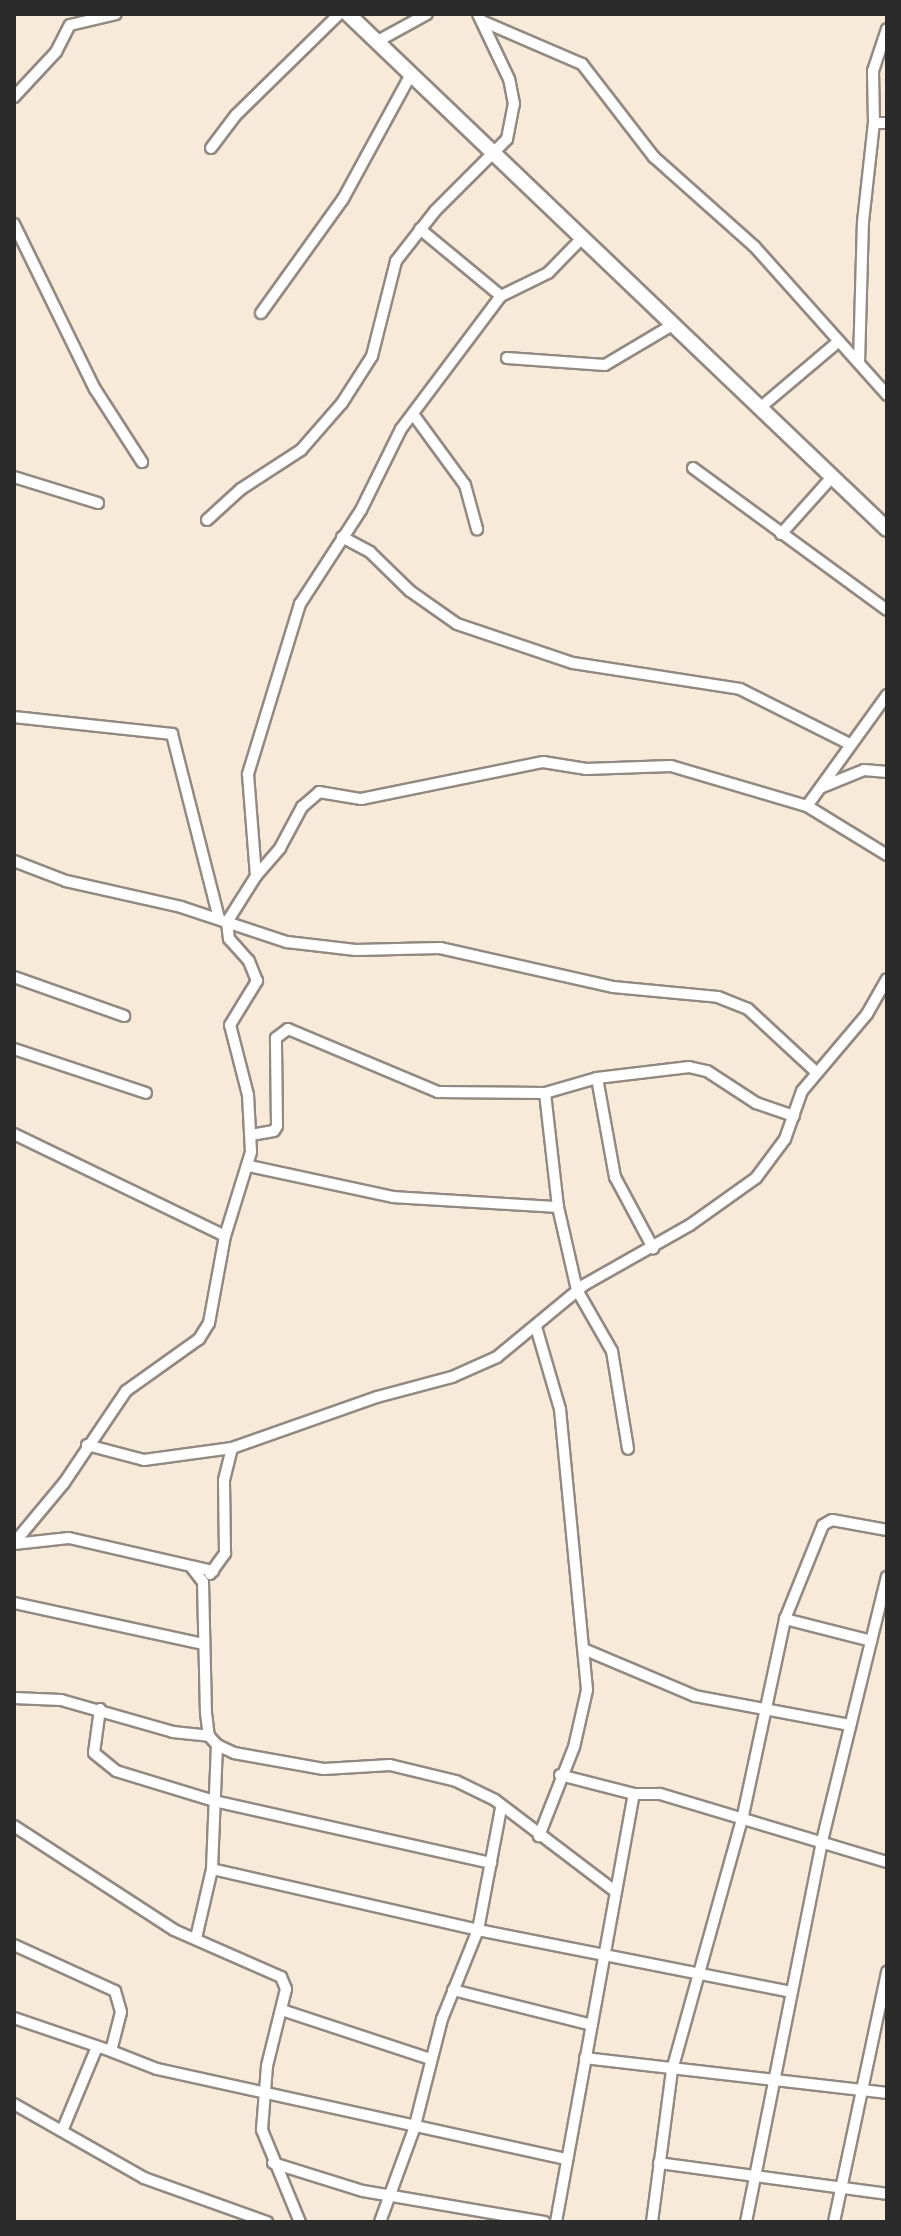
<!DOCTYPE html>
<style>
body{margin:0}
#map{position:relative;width:901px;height:2236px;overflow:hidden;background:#f8ead8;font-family:Dekko,sans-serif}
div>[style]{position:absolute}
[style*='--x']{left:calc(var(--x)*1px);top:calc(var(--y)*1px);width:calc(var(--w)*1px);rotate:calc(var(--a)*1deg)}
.roads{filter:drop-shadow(2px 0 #928a82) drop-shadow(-2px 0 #928a82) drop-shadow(0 2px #928a82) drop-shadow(0 -2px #928a82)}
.minor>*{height:10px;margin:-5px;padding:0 5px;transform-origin:5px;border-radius:5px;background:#fff}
.tertiary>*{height:14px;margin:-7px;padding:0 7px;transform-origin:7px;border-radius:7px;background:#fff}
span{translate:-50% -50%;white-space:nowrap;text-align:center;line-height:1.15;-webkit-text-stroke:6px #fff;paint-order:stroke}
.frame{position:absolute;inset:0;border:16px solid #2b2b2b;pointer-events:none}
</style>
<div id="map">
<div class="roads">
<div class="minor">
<i style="--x:482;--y:21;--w:109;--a:23.3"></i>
<i style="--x:582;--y:64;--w:118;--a:52.3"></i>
<i style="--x:654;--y:157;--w:134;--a:41.7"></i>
<i style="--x:754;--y:246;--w:200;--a:48.2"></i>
<i style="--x:376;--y:42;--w:58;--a:-28.8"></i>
<i style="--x:14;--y:97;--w:62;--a:-47"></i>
<i style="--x:56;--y:52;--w:30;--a:-63"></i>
<i style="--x:70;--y:25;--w:47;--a:-13.4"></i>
<i style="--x:874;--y:123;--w:13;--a:0"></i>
<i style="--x:211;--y:148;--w:41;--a:-52.9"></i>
<i style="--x:236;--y:115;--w:144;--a:-44.4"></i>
<i style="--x:14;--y:224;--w:184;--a:63.9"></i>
<i style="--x:95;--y:389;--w:87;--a:57.2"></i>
<i style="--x:420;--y:229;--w:105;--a:39.6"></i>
<i style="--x:261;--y:313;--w:140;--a:-54.3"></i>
<i style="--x:343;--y:199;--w:140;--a:-61.4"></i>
<i style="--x:507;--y:358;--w:98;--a:4.1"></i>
<i style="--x:605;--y:365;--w:80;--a:-30.7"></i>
<i style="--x:859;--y:363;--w:141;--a:-88.4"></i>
<i style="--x:863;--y:222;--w:100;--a:-83.7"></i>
<i style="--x:874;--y:123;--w:52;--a:-91.1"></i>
<i style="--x:873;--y:71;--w:44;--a:-71.6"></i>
<i style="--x:761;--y:407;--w:102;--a:-40.2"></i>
<i style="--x:413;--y:414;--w:88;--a:53.8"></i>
<i style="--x:465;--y:485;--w:46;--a:74.7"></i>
<i style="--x:693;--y:468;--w:240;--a:36.2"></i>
<i style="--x:14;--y:477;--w:88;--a:17.2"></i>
<i style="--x:207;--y:520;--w:46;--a:-42.4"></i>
<i style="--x:241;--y:489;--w:72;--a:-33"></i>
<i style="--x:301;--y:450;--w:62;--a:-48.9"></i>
<i style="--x:342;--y:403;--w:56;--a:-57.4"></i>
<i style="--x:372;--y:356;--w:98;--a:-75.8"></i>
<i style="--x:396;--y:261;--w:63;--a:-52"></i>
<i style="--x:435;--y:211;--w:102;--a:-45"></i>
<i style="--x:507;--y:139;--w:36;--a:-79"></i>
<i style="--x:514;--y:104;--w:25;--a:-101"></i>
<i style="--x:509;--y:79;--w:72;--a:-115.5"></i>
<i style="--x:781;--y:534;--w:76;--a:-48.2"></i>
<i style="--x:342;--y:537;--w:32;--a:28"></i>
<i style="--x:370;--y:552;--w:56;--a:44.3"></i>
<i style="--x:410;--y:591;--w:57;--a:35.1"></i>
<i style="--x:457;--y:624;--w:122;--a:18.6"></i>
<i style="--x:573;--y:663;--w:169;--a:8.8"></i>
<i style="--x:740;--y:689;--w:121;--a:26.6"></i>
<i style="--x:14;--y:717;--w:159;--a:6.1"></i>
<i style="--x:172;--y:734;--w:190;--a:75.7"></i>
<i style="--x:822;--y:787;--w:45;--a:-22"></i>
<i style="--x:864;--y:770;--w:23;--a:5"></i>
<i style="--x:807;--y:806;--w:137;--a:-54.2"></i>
<i style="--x:14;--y:861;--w:56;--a:21"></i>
<i style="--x:66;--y:881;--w:118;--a:12.7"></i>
<i style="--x:181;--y:907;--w:112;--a:18.3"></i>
<i style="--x:287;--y:942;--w:69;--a:6.6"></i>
<i style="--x:356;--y:950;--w:84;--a:-1.4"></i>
<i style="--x:440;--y:948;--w:177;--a:12.7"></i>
<i style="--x:613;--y:987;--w:105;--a:5.4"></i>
<i style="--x:718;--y:997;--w:32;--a:22"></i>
<i style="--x:748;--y:1009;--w:93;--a:42.8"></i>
<i style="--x:256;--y:876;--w:37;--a:-49"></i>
<i style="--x:280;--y:848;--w:47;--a:-61.8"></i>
<i style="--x:302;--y:807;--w:23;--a:-41"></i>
<i style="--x:319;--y:792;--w:43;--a:9.5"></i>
<i style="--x:361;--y:799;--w:186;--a:-11.5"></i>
<i style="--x:543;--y:762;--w:44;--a:9.2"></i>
<i style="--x:586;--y:769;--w:85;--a:-2"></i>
<i style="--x:671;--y:766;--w:142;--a:16.4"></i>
<i style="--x:807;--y:806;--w:94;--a:31.5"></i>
<i style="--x:14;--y:977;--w:117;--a:19.5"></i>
<i style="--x:14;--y:1049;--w:139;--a:18.4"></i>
<i style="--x:597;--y:1078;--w:101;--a:79.7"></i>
<i style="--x:615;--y:1177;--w:81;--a:61.8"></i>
<i style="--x:545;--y:1093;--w:115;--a:83.5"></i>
<i style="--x:558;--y:1207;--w:85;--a:77.1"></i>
<i style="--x:577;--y:1290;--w:70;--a:60.2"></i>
<i style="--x:612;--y:1351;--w:99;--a:80.7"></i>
<i style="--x:14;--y:1134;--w:234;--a:25.8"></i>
<i style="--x:251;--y:1135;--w:23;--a:-10"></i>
<i style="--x:274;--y:1131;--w:6;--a:-59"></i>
<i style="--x:277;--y:1126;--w:88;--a:-90.7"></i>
<i style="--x:276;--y:1038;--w:15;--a:-37"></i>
<i style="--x:288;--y:1029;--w:163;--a:22.8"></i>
<i style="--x:438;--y:1092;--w:107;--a:0.5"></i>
<i style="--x:545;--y:1093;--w:54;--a:-16.1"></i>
<i style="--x:597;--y:1078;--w:93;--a:-6.8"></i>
<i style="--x:689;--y:1067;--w:18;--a:13"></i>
<i style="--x:707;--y:1071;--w:59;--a:33.1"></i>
<i style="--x:756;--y:1103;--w:40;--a:18.9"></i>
<i style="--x:249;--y:1166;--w:147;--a:12.1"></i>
<i style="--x:393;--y:1197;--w:165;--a:3.5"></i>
<i style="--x:536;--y:1327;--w:85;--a:73.7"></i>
<i style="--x:560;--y:1409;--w:282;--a:84.5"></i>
<i style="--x:587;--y:1690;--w:58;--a:102.8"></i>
<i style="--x:574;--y:1747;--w:96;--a:111.5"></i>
<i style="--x:87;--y:1445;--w:59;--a:14.7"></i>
<i style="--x:144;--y:1460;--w:89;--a:-7.8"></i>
<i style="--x:232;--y:1448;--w:154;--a:-19.4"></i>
<i style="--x:377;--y:1397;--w:78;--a:-14.9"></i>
<i style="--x:452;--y:1377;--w:49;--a:-24"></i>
<i style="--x:497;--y:1357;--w:113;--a:-39.6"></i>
<i style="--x:584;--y:1285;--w:122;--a:-29.5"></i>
<i style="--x:690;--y:1225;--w:81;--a:-35.5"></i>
<i style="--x:756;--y:1178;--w:49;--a:-53.4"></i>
<i style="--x:785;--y:1139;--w:51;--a:-70.5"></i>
<i style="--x:802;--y:1091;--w:101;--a:-49.8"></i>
<i style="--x:867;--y:1014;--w:40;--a:-60.3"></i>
<i style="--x:14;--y:1543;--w:78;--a:-50.2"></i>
<i style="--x:64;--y:1483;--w:111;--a:-56"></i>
<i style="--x:126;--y:1391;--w:90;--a:-35.5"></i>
<i style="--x:199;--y:1339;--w:19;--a:-58"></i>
<i style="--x:209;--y:1323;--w:88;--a:-79.6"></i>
<i style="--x:225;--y:1236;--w:88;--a:-72.8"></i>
<i style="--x:251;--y:1152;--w:57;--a:-93"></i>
<i style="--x:248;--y:1095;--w:72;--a:-104.4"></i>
<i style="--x:230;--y:1025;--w:52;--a:-58.5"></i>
<i style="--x:257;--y:981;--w:22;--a:-112"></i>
<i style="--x:249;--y:961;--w:30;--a:-132"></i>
<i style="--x:229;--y:939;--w:17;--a:-97"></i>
<i style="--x:227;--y:922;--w:54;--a:-57.8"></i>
<i style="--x:256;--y:876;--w:102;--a:-94.5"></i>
<i style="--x:248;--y:774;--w:178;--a:-73"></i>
<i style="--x:300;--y:604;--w:112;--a:-57"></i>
<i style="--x:361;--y:510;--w:90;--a:-63.7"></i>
<i style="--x:401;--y:429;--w:166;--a:-53.1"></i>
<i style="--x:501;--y:296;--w:52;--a:-26.1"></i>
<i style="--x:548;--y:273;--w:50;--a:-45.8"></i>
<i style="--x:14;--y:1544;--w:55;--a:-6.2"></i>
<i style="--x:69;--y:1538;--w:148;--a:12.9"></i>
<i style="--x:192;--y:1568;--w:18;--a:52"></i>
<i style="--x:203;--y:1582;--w:131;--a:88.7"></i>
<i style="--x:206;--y:1713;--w:23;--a:83"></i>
<i style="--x:209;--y:1736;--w:12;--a:48"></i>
<i style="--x:217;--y:1745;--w:19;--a:25"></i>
<i style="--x:234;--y:1753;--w:91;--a:10.1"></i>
<i style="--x:324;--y:1769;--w:66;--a:-3.5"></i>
<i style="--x:390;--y:1765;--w:68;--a:13.6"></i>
<i style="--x:456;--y:1781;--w:43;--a:26"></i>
<i style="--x:495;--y:1800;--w:152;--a:37.2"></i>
<i style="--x:210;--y:1574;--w:26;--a:-54"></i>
<i style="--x:225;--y:1553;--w:73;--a:-90.8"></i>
<i style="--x:224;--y:1480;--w:33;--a:-76"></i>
<i style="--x:14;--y:1603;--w:194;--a:12.2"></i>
<i style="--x:785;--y:1619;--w:89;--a:14.3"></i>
<i style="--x:586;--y:1650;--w:118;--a:22.9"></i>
<i style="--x:695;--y:1696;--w:158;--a:10.6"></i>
<i style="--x:14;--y:1698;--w:47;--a:2.4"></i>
<i style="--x:61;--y:1700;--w:116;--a:15.9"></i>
<i style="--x:173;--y:1732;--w:36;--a:6"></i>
<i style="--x:100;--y:1709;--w:44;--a:97.8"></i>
<i style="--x:94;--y:1753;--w:28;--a:39"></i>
<i style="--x:116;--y:1771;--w:102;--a:17"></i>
<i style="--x:214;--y:1801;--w:284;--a:12.6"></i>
<i style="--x:560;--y:1775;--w:76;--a:14.4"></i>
<i style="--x:634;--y:1794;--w:26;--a:0"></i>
<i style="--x:660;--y:1794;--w:237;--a:16.7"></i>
<i style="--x:14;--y:1826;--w:191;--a:33"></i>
<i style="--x:174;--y:1930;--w:117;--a:23.7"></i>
<i style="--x:281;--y:1977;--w:13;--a:67"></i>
<i style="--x:286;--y:1989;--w:79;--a:103.9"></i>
<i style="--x:267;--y:2066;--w:64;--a:94.5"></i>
<i style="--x:262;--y:2130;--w:100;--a:67.6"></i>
<i style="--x:212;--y:1869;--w:273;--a:12.9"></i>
<i style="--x:478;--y:1930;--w:319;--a:11.2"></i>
<i style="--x:196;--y:1938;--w:71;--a:-76.9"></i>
<i style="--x:212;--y:1869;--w:124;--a:-87.7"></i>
<i style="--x:14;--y:1945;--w:111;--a:24.5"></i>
<i style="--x:115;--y:1991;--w:22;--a:74"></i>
<i style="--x:121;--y:2012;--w:40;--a:104.4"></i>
<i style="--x:111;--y:2051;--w:49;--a:21.4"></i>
<i style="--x:157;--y:2069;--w:420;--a:12.4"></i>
<i style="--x:453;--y:1990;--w:143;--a:14.1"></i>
<i style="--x:282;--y:2010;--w:156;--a:18.3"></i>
<i style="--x:14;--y:2018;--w:102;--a:18.8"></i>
<i style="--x:585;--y:2058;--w:304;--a:6.6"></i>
<i style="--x:14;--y:2104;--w:150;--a:29.6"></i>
<i style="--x:144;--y:2178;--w:131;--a:19.7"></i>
<i style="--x:62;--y:2131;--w:91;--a:-67.4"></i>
<i style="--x:273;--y:2163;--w:94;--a:17.3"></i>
<i style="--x:363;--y:2191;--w:184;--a:9.7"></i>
<i style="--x:659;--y:2163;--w:230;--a:7.7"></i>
<i style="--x:380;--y:2222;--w:99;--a:-69.9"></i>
<i style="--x:414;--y:2129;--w:114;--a:-75.7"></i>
<i style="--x:442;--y:2019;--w:96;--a:-68"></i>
<i style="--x:478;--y:1930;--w:124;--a:-79.3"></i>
<i style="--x:556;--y:2222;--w:435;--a:-79.7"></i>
<i style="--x:652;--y:2222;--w:153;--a:-82.5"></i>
<i style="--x:672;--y:2070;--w:260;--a:-74.4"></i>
<i style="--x:742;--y:1820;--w:206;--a:-77.9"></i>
<i style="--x:785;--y:1619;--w:101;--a:-68"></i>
<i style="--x:823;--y:1525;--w:10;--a:-29"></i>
<i style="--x:832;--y:1520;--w:56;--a:10.3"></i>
<i style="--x:746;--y:2222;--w:384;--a:-78.7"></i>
<i style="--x:821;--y:1845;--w:276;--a:-76.2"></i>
<i style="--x:834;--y:2222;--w:256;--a:-78"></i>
</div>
<div class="tertiary">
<i style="--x:348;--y:14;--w:745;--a:43.7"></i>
</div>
</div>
<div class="frame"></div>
</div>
